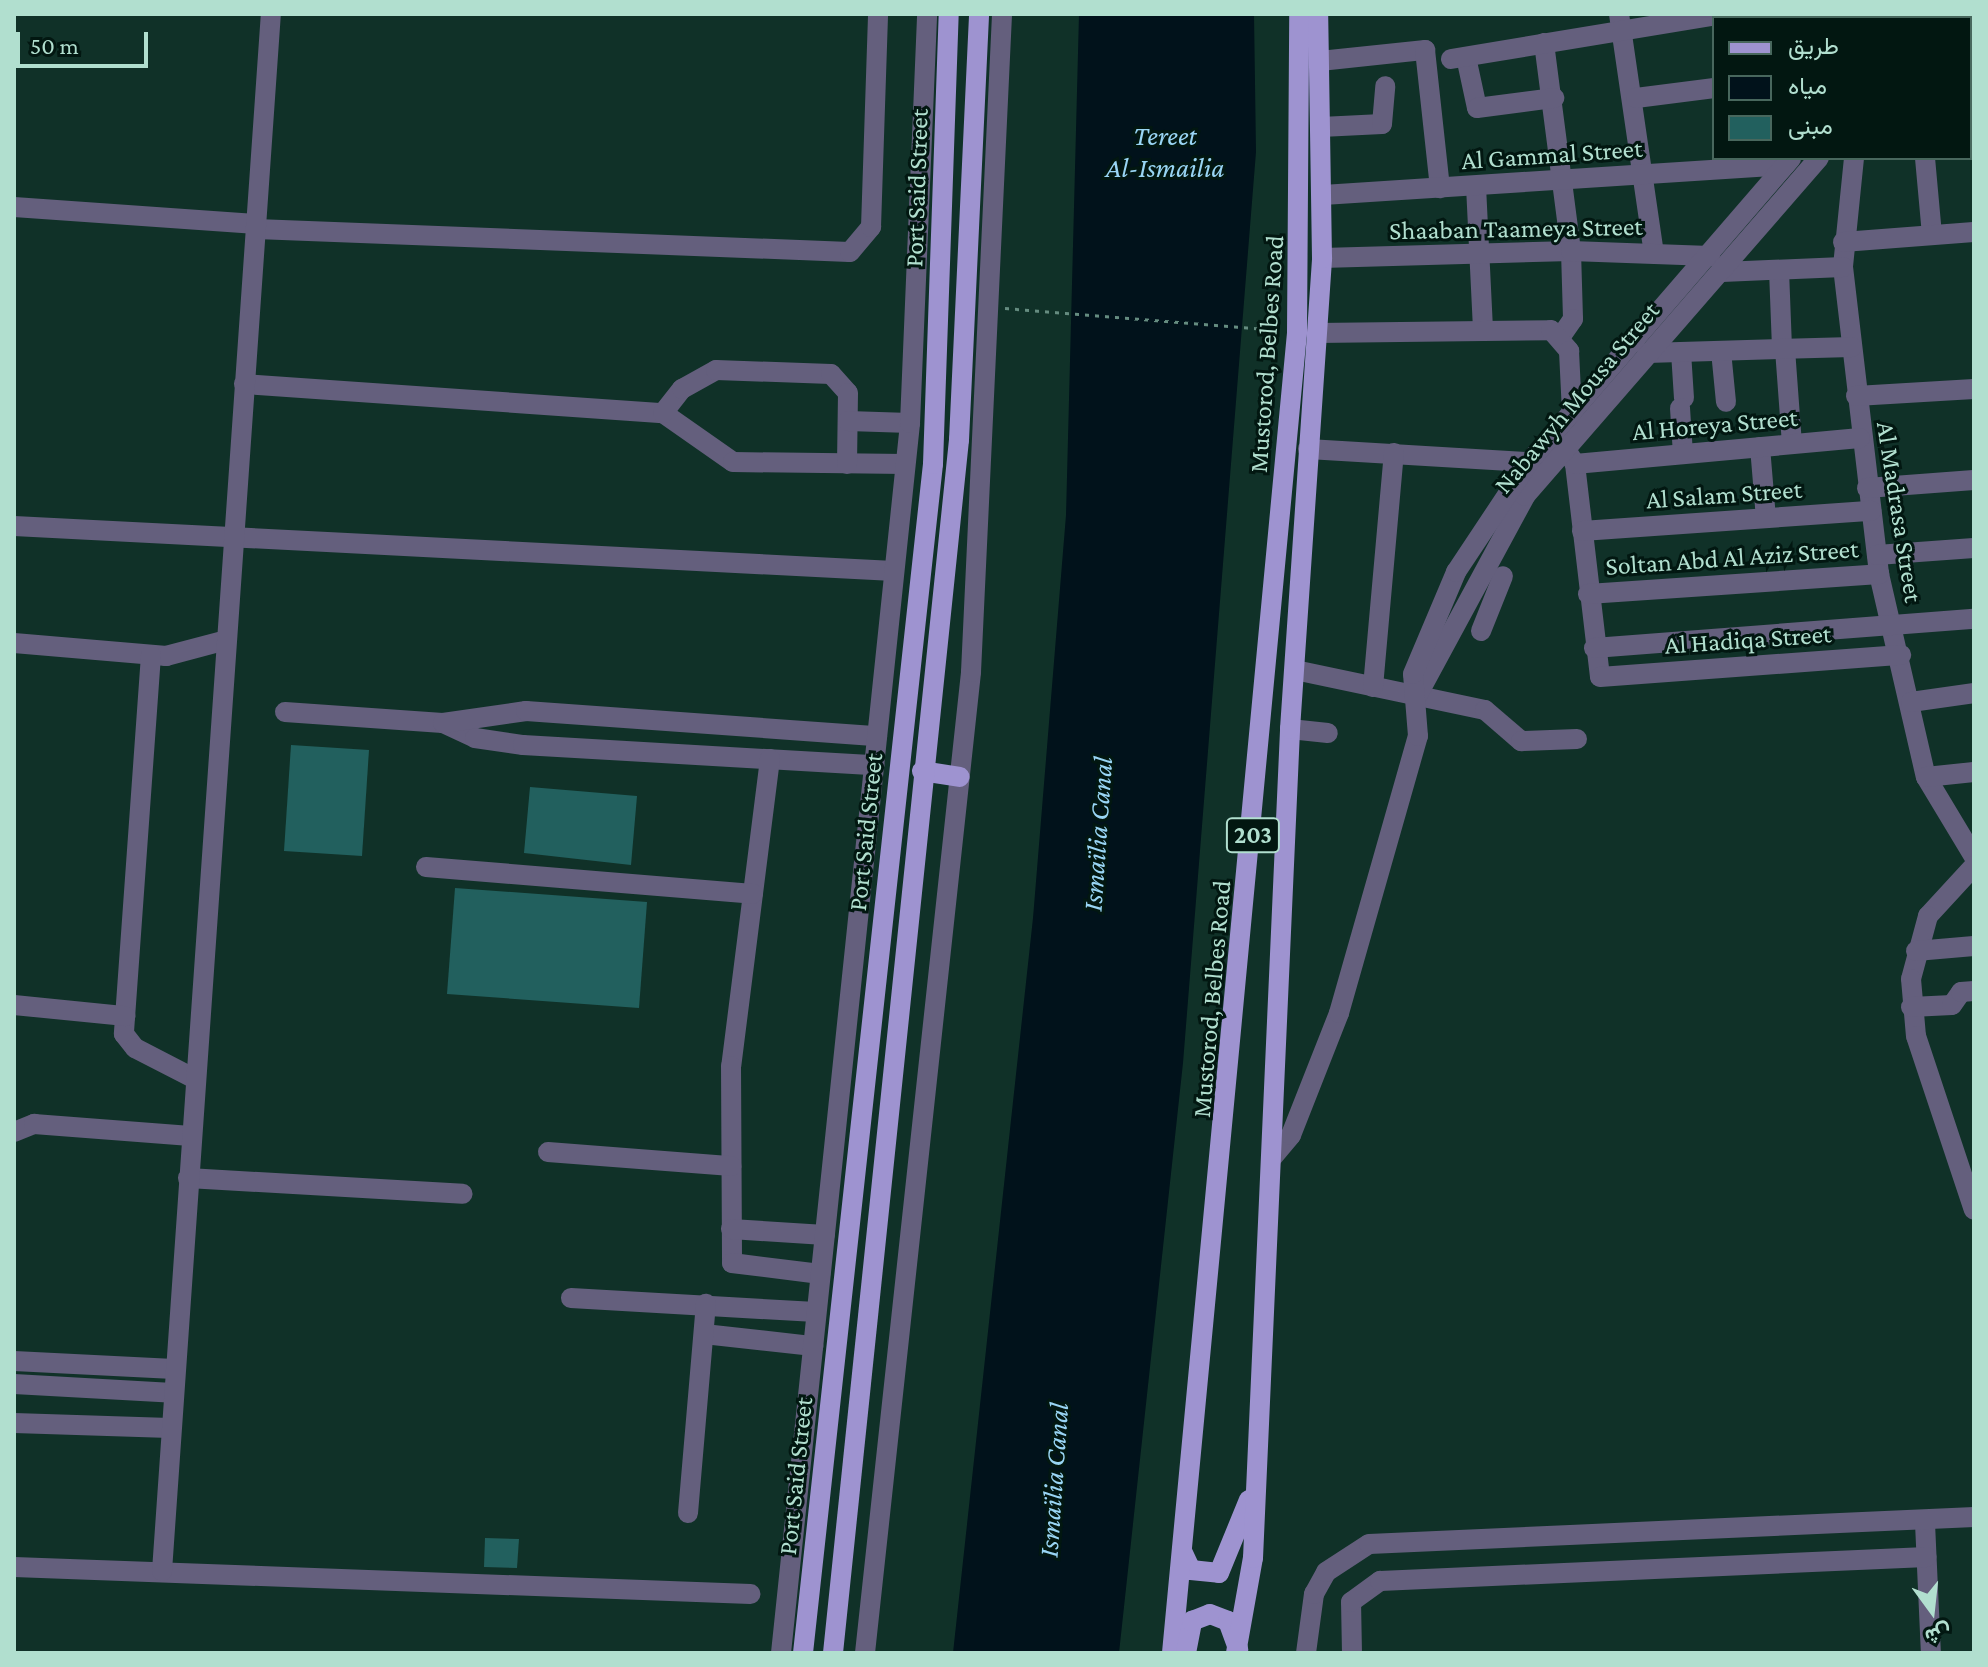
<!DOCTYPE html>
<meta charset="utf-8">
<style>
body{margin:0}
#map{position:relative;width:1988px;height:1667px;overflow:hidden;background:#103128;font-family:"Crimson Pro",Vazirmatn,serif}
div>[style]{position:absolute}
[style*='--x']{left:calc(var(--x)*1px);top:calc(var(--y)*1px);width:calc(var(--w)*1px);rotate:calc(var(--a)*1deg)}
.water>*{inset:0;background:#01121b}
.building>*{inset:0;background:#22605e}
.path>*{height:3px;margin-top:-1.5px;transform-origin:0;background:repeating-linear-gradient(90deg,#658c80 0 4px,transparent 0 10px)}
.minor>*{height:20px;margin:-10px;padding:0 10px;transform-origin:10px;border-radius:10px;background:#645f7d}
.major>*{height:20px;margin:-10px;padding:0 10px;transform-origin:10px;border-radius:10px;background:#9e93d0}
span{translate:-50% -50%;white-space:nowrap;text-align:center;line-height:1.15;-webkit-text-stroke:6px #021711;paint-order:stroke}
.shield-label span{padding:2px 6px;background:#021711;border:2px solid;border-radius:6px;-webkit-text-stroke-width:0}
.shield-label{font-size:24px;color:#b1dfcf;font-weight:700}
.street-label{font-size:26px;color:#b1dfcf}
.water-label{font-size:28px;color:#99d5f4;font-style:italic}
.frame{position:absolute;inset:0;border:16px solid #b1dfcf;pointer-events:none}
.legend{position:absolute;left:1712px;top:16px;width:260px;height:144px;box-sizing:border-box;background:#021711;border:2px solid #48675d;margin:0;padding:10px 14px;list-style:none;font-size:24px;color:#b1dfcf}
.legend li{display:flex;align-items:center;gap:16px;height:40px}
.legend b{width:40px;border:2px solid #48675d}
.north{position:absolute;left:1892px;top:1571px;width:80px;height:80px;-webkit-text-stroke:6px #021711;paint-order:stroke;rotate:165deg;font-size:22px;font-weight:700;line-height:32px;text-align:center;color:#b1dfcf}
.north::after{content:'';display:block;margin:auto;width:28px;height:36px;background:#b1dfcf;clip-path:polygon(50% 0,100% 100%,50% 72%,0 100%)}
.scale{position:absolute;left:16px;top:32px;width:132px;height:36px;box-sizing:border-box;border:4px solid #b1dfcf;border-top:0;padding-left:10px;font-size:24px;line-height:28px;white-space:nowrap;color:#b1dfcf;-webkit-text-stroke:6px #021711;paint-order:stroke}
</style>
<div id="map">
<div class="water">
<i style="clip-path:polygon(1079px 14px,1254px 14px,1256px 152px,1183px 1063px,1119px 1653px,953px 1653px,1033px 918px,1066px 515px)"></i>
</div>
<div class="building">
<i style="clip-path:polygon(291px 745px,369px 750px,362px 856px,284px 851px)"></i>
<i style="clip-path:polygon(530px 787px,637px 796px,631px 865px,524px 853px)"></i>
<i style="clip-path:polygon(455px 888px,647px 902px,639px 1008px,447px 994px)"></i>
<i style="clip-path:polygon(485px 1538px,519px 1539px,517px 1568px,484px 1567px)"></i>
</div>
<div class="path">
<i style="--x:1005;--y:308;--w:273;--a:4.6"></i>
</div>
<div class="minor">
<i style="--x:1619;--y:14;--w:242;--a:81.7"></i>
<i style="--x:1779;--y:14;--w:13;--a:18"></i>
<i style="--x:1855;--y:14;--w:4;--a:76"></i>
<i style="--x:1910;--y:18;--w:6;--a:-45"></i>
<i style="--x:1940;--y:18;--w:5;--a:-53"></i>
<i style="--x:1544;--y:43;--w:210;--a:82.6"></i>
<i style="--x:1571;--y:251;--w:68;--a:88.3"></i>
<i style="--x:1573;--y:319;--w:21;--a:125"></i>
<i style="--x:1466;--y:57;--w:52;--a:77.8"></i>
<i style="--x:1477;--y:108;--w:78;--a:-7.4"></i>
<i style="--x:1451;--y:59;--w:275;--a:-9.4"></i>
<i style="--x:1320;--y:61;--w:106;--a:-6"></i>
<i style="--x:1425;--y:50;--w:139;--a:83.8"></i>
<i style="--x:1636;--y:98;--w:79;--a:-7.3"></i>
<i style="--x:1970;--y:101;--w:4;--a:0"></i>
<i style="--x:1321;--y:127;--w:61;--a:-2.8"></i>
<i style="--x:1382;--y:124;--w:38;--a:-85"></i>
<i style="--x:1854;--y:158;--w:110;--a:95.8"></i>
<i style="--x:1843;--y:267;--w:309;--a:83.3"></i>
<i style="--x:1879;--y:574;--w:208;--a:77"></i>
<i style="--x:1926;--y:777;--w:93;--a:59"></i>
<i style="--x:1925;--y:158;--w:77;--a:84.8"></i>
<i style="--x:1476;--y:186;--w:144;--a:87.2"></i>
<i style="--x:1323;--y:195;--w:463;--a:-3.7"></i>
<i style="--x:14;--y:207;--w:243;--a:4"></i>
<i style="--x:256;--y:229;--w:594;--a:2.22"></i>
<i style="--x:850;--y:252;--w:33;--a:-50"></i>
<i style="--x:871;--y:227;--w:213;--a:-88.1"></i>
<i style="--x:1843;--y:242;--w:131;--a:-4.4"></i>
<i style="--x:1322;--y:258;--w:249;--a:-1.6"></i>
<i style="--x:1571;--y:251;--w:139;--a:2.1"></i>
<i style="--x:1779;--y:270;--w:79;--a:87.8"></i>
<i style="--x:1722;--y:272;--w:121;--a:-2.4"></i>
<i style="--x:1317;--y:333;--w:234;--a:-0.7"></i>
<i style="--x:1551;--y:330;--w:28;--a:49"></i>
<i style="--x:1569;--y:351;--w:62;--a:87.2"></i>
<i style="--x:1785;--y:349;--w:95;--a:85.8"></i>
<i style="--x:1721;--y:351;--w:51;--a:84.4"></i>
<i style="--x:1681;--y:352;--w:46;--a:86.3"></i>
<i style="--x:1647;--y:353;--w:205;--a:-1.7"></i>
<i style="--x:244;--y:384;--w:420;--a:4"></i>
<i style="--x:663;--y:413;--w:85;--a:35"></i>
<i style="--x:733;--y:462;--w:172;--a:0.7"></i>
<i style="--x:1856;--y:396;--w:118;--a:-3.4"></i>
<i style="--x:1680;--y:408;--w:46;--a:86.3"></i>
<i style="--x:663;--y:413;--w:31;--a:-52"></i>
<i style="--x:682;--y:389;--w:39;--a:-29"></i>
<i style="--x:716;--y:370;--w:115;--a:2"></i>
<i style="--x:831;--y:374;--w:25;--a:48"></i>
<i style="--x:848;--y:393;--w:71;--a:90.8"></i>
<i style="--x:848;--y:421;--w:62;--a:1.8"></i>
<i style="--x:1760;--y:447;--w:71;--a:85.2"></i>
<i style="--x:1565;--y:448;--w:19;--a:58"></i>
<i style="--x:1575;--y:464;--w:214;--a:83.3"></i>
<i style="--x:1600;--y:677;--w:302;--a:-4.2"></i>
<i style="--x:1308;--y:449;--w:221;--a:3.4"></i>
<i style="--x:1575;--y:464;--w:286;--a:-5.2"></i>
<i style="--x:1867;--y:488;--w:107;--a:-4.3"></i>
<i style="--x:14;--y:526;--w:881;--a:2.93"></i>
<i style="--x:1582;--y:531;--w:290;--a:-4"></i>
<i style="--x:1877;--y:555;--w:97;--a:-4.1"></i>
<i style="--x:1588;--y:594;--w:292;--a:-3.9"></i>
<i style="--x:1481;--y:631;--w:59;--a:-68.2"></i>
<i style="--x:14;--y:643;--w:153;--a:4.9"></i>
<i style="--x:166;--y:656;--w:62;--a:-14.9"></i>
<i style="--x:1594;--y:648;--w:381;--a:-4.4"></i>
<i style="--x:151;--y:655;--w:380;--a:94.1"></i>
<i style="--x:124;--y:1034;--w:18;--a:52"></i>
<i style="--x:135;--y:1048;--w:68;--a:27.3"></i>
<i style="--x:1295;--y:670;--w:194;--a:11.9"></i>
<i style="--x:1485;--y:710;--w:48;--a:40.7"></i>
<i style="--x:1521;--y:741;--w:56;--a:-2"></i>
<i style="--x:1373;--y:687;--w:235;--a:-84.9"></i>
<i style="--x:1416;--y:698;--w:230;--a:-61.6"></i>
<i style="--x:1525;--y:496;--w:448;--a:-49"></i>
<i style="--x:1911;--y:702;--w:64;--a:-8.1"></i>
<i style="--x:285;--y:712;--w:158;--a:4"></i>
<i style="--x:443;--y:723;--w:35;--a:25"></i>
<i style="--x:475;--y:738;--w:49;--a:8.3"></i>
<i style="--x:523;--y:745;--w:352;--a:3.3"></i>
<i style="--x:443;--y:723;--w:84;--a:-8.2"></i>
<i style="--x:526;--y:711;--w:352;--a:4.1"></i>
<i style="--x:1290;--y:729;--w:38;--a:6"></i>
<i style="--x:770;--y:759;--w:309;--a:97.2"></i>
<i style="--x:731;--y:1066;--w:197;--a:89.7"></i>
<i style="--x:732;--y:1263;--w:89;--a:7.1"></i>
<i style="--x:1926;--y:777;--w:48;--a:-5.9"></i>
<i style="--x:1974;--y:866;--w:68;--a:132.6"></i>
<i style="--x:1928;--y:916;--w:65;--a:105.1"></i>
<i style="--x:1911;--y:979;--w:57;--a:85"></i>
<i style="--x:1916;--y:1036;--w:183;--a:71.6"></i>
<i style="--x:426;--y:867;--w:328;--a:4.7"></i>
<i style="--x:1916;--y:951;--w:58;--a:-4.9"></i>
<i style="--x:14;--y:1005;--w:112;--a:5.7"></i>
<i style="--x:1911;--y:1007;--w:41;--a:-2.8"></i>
<i style="--x:1952;--y:1005;--w:16;--a:-55"></i>
<i style="--x:1961;--y:992;--w:13;--a:-4"></i>
<i style="--x:14;--y:1132;--w:22;--a:-22"></i>
<i style="--x:34;--y:1124;--w:157;--a:4.4"></i>
<i style="--x:548;--y:1152;--w:184;--a:4.4"></i>
<i style="--x:1271;--y:1159;--w:31;--a:-50"></i>
<i style="--x:1291;--y:1135;--w:131;--a:-68.5"></i>
<i style="--x:1339;--y:1013;--w:288;--a:-74.1"></i>
<i style="--x:1418;--y:736;--w:62;--a:-94.6"></i>
<i style="--x:1413;--y:674;--w:111;--a:-67.1"></i>
<i style="--x:1456;--y:572;--w:132;--a:-56.4"></i>
<i style="--x:1529;--y:462;--w:401;--a:-49.2"></i>
<i style="--x:188;--y:1178;--w:275;--a:3.3"></i>
<i style="--x:731;--y:1229;--w:94;--a:3.7"></i>
<i style="--x:571;--y:1298;--w:245;--a:3.3"></i>
<i style="--x:704;--y:1334;--w:110;--a:6.3"></i>
<i style="--x:14;--y:1361;--w:160;--a:2.9"></i>
<i style="--x:14;--y:1384;--w:159;--a:3.2"></i>
<i style="--x:14;--y:1423;--w:156;--a:1.8"></i>
<i style="--x:688;--y:1513;--w:210;--a:-85.1"></i>
<i style="--x:1925;--y:1523;--w:130;--a:87.4"></i>
<i style="--x:14;--y:1567;--w:737;--a:2.1"></i>
<i style="--x:162;--y:1571;--w:1561;--a:-86"></i>
<i style="--x:781;--y:1653;--w:1237;--a:-84.01"></i>
<i style="--x:910;--y:423;--w:409;--a:-87.6"></i>
<i style="--x:865;--y:1653;--w:987;--a:-83.83"></i>
<i style="--x:971;--y:672;--w:659;--a:-87.3"></i>
<i style="--x:1306;--y:1653;--w:60;--a:-82.3"></i>
<i style="--x:1314;--y:1594;--w:25;--a:-61"></i>
<i style="--x:1326;--y:1572;--w:51;--a:-33.1"></i>
<i style="--x:1369;--y:1544;--w:606;--a:-2.56"></i>
<i style="--x:1352;--y:1653;--w:51;--a:-91.1"></i>
<i style="--x:1351;--y:1602;--w:36;--a:-36"></i>
<i style="--x:1380;--y:1581;--w:547;--a:-2.52"></i>
</div>
<div class="major">
<i style="--x:922;--y:771;--w:38;--a:9"></i>
<i style="--x:1182;--y:1551;--w:21;--a:65"></i>
<i style="--x:1191;--y:1570;--w:28;--a:6"></i>
<i style="--x:1219;--y:1573;--w:79;--a:-67.7"></i>
<i style="--x:803;--y:1653;--w:1196;--a:-83.76"></i>
<i style="--x:933;--y:464;--w:450;--a:-88"></i>
<i style="--x:833;--y:1653;--w:1220;--a:-84.07"></i>
<i style="--x:959;--y:440;--w:426;--a:-87.3"></i>
<i style="--x:1172;--y:1653;--w:1326;--a:-84.59"></i>
<i style="--x:1297;--y:333;--w:319;--a:-89.6"></i>
<i style="--x:1186;--y:1653;--w:33;--a:-79"></i>
<i style="--x:1192;--y:1621;--w:19;--a:-21"></i>
<i style="--x:1210;--y:1614;--w:19;--a:21"></i>
<i style="--x:1228;--y:1621;--w:30;--a:70"></i>
<i style="--x:1236;--y:1653;--w:97;--a:-79.9"></i>
<i style="--x:1253;--y:1558;--w:830;--a:-87.44"></i>
<i style="--x:1290;--y:729;--w:472;--a:-86.1"></i>
<i style="--x:1322;--y:258;--w:244;--a:-90.9"></i>
</div>
<div class="shield-label">
<span style="left:1253px;top:835px">203</span>
</div>
<div class="street-label">
<span style="left:1552px;top:155px;rotate:-4deg">Al Gammal Street</span>
<span style="left:917px;top:188px;rotate:-88deg">Port Said Street</span>
<span style="left:1516px;top:229px;rotate:-1deg">Shaaban Taameya Street</span>
<span style="left:1267px;top:354px;rotate:-86deg">Mustorod, Belbes Road</span>
<span style="left:1577px;top:398px;rotate:-50deg">Nabawyh Mousa Street</span>
<span style="left:1715px;top:425px;rotate:-5deg">Al Horeya Street</span>
<span style="left:1724px;top:495px;rotate:-4deg">Al Salam Street</span>
<span style="left:1899px;top:512px;rotate:81deg">Al Madrasa Street</span>
<span style="left:1732px;top:558px;rotate:-4deg">Soltan Abd Al Aziz Street</span>
<span style="left:1748px;top:640px;rotate:-4deg">Al Hadiqa Street</span>
<span style="left:866px;top:832px;rotate:-84deg">Port Said Street</span>
<span style="left:1212px;top:999px;rotate:-85deg">Mustorod, Belbes Road</span>
<span style="left:796px;top:1476px;rotate:-84deg">Port Said Street</span>
</div>
<div class="water-label">
<span style="left:1165px;top:152px">Tereet<br>Al-Ismailia</span>
<span style="left:1098px;top:834px;rotate:-86deg">Ismaïlia Canal</span>
<span style="left:1054px;top:1480px;rotate:-86deg">Ismaïlia Canal</span>
</div>
<div class="frame"></div>
<ul class="legend">
<li><b style="height:10px;background:#9e93d0"></b>طريق</li>
<li><b style="height:22px;background:#01121b"></b>مياه</li>
<li><b style="height:22px;background:#22605e"></b>مبنى</li>
</ul>
<div class="north">ش</div>
<div class="scale">50 m</div>
</div>
